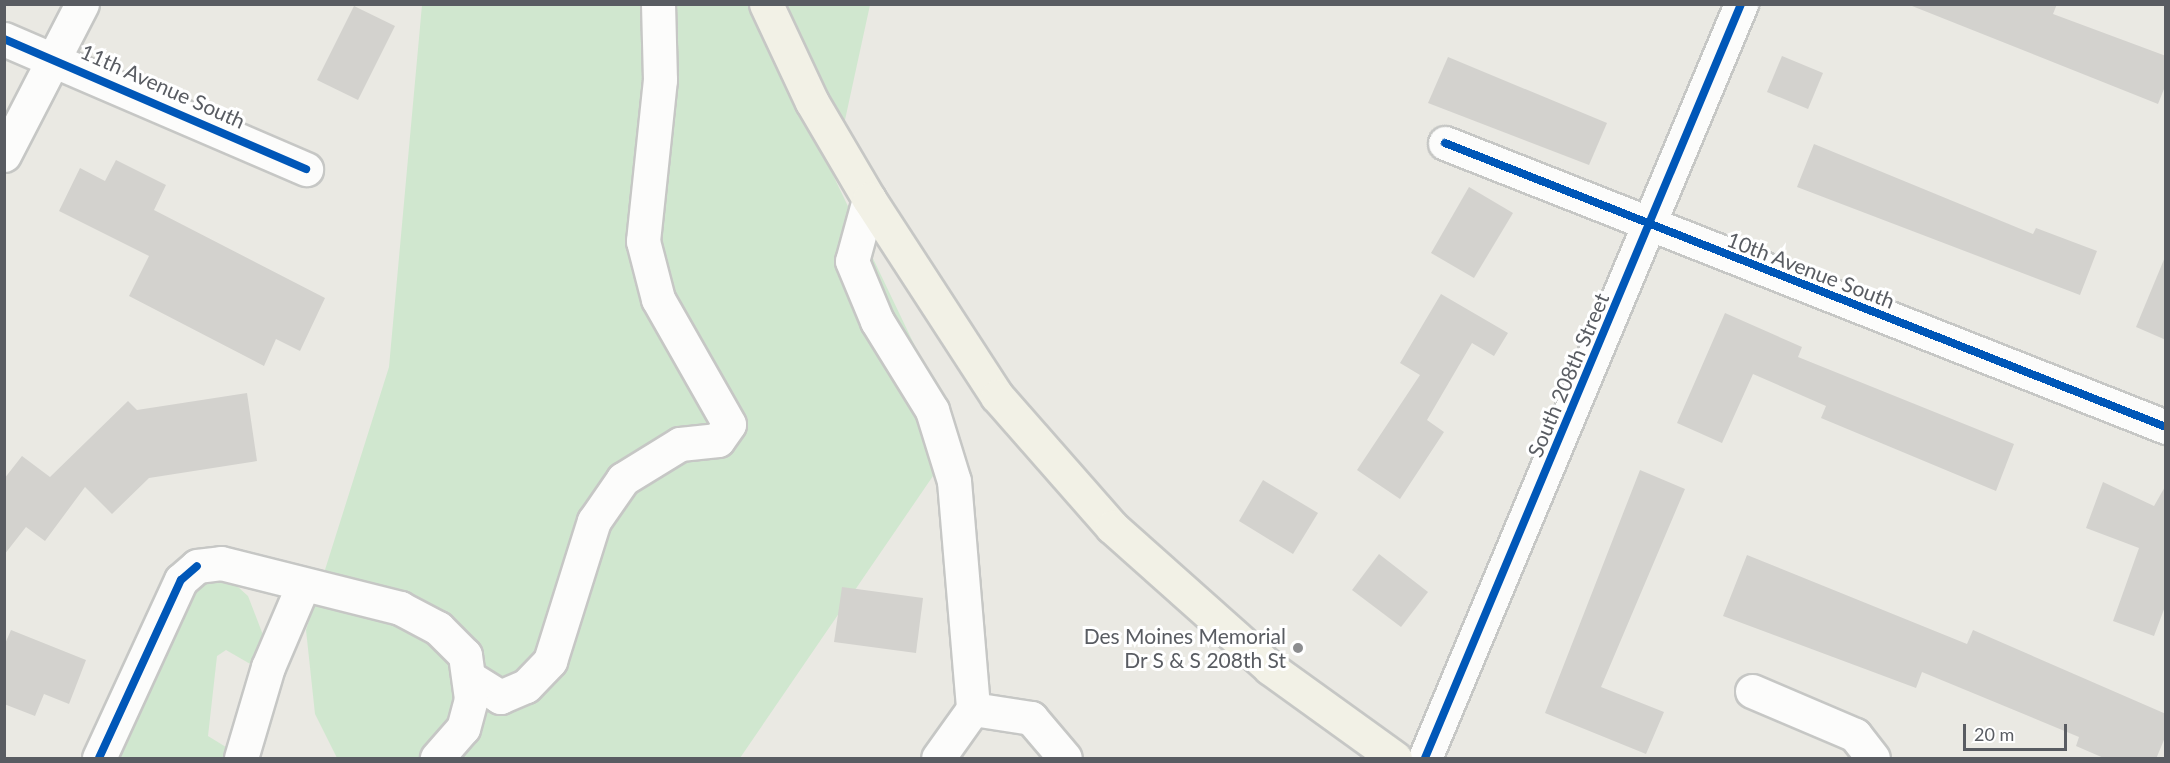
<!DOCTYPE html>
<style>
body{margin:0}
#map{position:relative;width:2170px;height:763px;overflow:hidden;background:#eae9e3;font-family:Lato,sans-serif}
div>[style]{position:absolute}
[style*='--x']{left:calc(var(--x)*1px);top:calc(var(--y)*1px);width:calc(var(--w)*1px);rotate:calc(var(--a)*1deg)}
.green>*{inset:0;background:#d0e7cf}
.building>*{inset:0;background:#d3d2ce}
.roads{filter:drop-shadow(2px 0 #c6c7c5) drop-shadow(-2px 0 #c6c7c5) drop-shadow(0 2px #c6c7c5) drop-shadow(0 -2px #c6c7c5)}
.minor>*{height:33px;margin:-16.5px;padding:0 16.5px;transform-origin:16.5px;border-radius:16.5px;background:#fcfcfb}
.major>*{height:33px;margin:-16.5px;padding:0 16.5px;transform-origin:16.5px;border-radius:16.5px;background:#f2f1e6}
.cycleway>*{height:8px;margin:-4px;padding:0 4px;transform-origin:4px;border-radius:4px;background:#0057b8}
.dots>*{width:16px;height:16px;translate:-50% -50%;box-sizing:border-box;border:3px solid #fff;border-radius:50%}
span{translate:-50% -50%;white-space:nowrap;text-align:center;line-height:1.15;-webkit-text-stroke:6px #fff;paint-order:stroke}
.street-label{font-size:21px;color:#595c62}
.poi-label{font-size:21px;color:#595c62}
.right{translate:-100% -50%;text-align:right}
.frame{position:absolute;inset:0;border:6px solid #595c62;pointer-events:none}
.scale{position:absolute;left:1963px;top:724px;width:104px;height:27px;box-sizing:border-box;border:3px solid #595c62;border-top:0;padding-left:8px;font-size:18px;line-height:21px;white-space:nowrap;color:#595c62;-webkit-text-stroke:4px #fff;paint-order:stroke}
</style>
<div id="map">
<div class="green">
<i style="clip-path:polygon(422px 5px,870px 5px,833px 175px,959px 438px,740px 758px,337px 758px,315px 714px,306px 630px,389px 367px)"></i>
<i style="clip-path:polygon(227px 577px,248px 596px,263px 635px,260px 660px,252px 665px,226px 650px,217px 656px,208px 736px,234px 752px,234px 758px,119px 758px,195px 584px)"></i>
</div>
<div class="building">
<i style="clip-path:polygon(1907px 4px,2057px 4px,2053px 14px,2166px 56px,2166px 84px,2158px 104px)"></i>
<i style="clip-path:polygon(354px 6px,395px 26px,358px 100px,317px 80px)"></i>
<i style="clip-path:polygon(1782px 56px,1823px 73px,1808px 109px,1767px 92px)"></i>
<i style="clip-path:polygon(1448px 57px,1607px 123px,1589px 165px,1428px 103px)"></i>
<i style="clip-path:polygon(1814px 144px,2033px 234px,2036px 228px,2097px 251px,2080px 295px,1797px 187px)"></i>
<i style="clip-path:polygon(116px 160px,166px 185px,154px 210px,325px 298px,300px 351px,276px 339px,264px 366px,129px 296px,149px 256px,59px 211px,80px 168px,105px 181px)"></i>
<i style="clip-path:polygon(1469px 187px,1513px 213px,1474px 278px,1431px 253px)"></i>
<i style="clip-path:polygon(2165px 257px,2166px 257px,2166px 340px,2136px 327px)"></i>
<i style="clip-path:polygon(1441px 294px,1508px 333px,1494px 356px,1472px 343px,1427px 420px,1444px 432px,1400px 499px,1357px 470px,1420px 375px,1400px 363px)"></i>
<i style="clip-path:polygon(1725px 313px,1802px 347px,1798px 357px,2014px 444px,1996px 491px,1821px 418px,1826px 406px,1753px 374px,1722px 443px,1677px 423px)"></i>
<i style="clip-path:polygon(247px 393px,257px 461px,149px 478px,112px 514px,85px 487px,45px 541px,26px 527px,4px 555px,4px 479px,22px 456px,50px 477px,128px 401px,137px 410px)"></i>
<i style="clip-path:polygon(1640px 470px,1685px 489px,1601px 687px,1664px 712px,1646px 754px,1545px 713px)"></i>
<i style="clip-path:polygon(1263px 480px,1318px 513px,1293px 554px,1239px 521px)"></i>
<i style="clip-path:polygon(2103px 482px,2154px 506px,2166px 485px,2166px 604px,2154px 636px,2113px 621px,2139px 548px,2086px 528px)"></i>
<i style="clip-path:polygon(1379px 554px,1428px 592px,1401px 627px,1352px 590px)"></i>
<i style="clip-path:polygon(1747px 555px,1967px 644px,1973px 630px,2166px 714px,2166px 735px,2156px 759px,2106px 759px,2076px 746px,2079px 737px,1922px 672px,1916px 688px,1723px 616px)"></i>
<i style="clip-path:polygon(842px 587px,923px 598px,916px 653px,834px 642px)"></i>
<i style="clip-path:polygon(11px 630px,86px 660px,69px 704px,44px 694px,35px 716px,4px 704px,4px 646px)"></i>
</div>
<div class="roads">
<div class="minor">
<i style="--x:4;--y:39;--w:329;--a:23.3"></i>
<i style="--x:1445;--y:143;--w:775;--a:21.5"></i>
<i style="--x:4;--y:155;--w:170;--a:-62.7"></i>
<i style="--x:869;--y:199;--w:64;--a:105.3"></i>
<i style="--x:852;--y:261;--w:65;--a:67.4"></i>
<i style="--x:877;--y:321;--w:105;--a:58.3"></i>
<i style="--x:932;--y:410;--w:74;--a:72.8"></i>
<i style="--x:954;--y:481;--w:229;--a:85.2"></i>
<i style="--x:973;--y:709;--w:60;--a:125.5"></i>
<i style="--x:470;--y:678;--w:36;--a:32"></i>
<i style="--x:500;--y:697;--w:28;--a:-23"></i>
<i style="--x:526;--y:686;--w:35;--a:-46"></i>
<i style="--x:550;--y:661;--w:147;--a:-72.6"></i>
<i style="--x:594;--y:521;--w:51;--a:-55.4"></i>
<i style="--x:623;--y:479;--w:67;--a:-31.6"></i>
<i style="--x:680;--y:444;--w:38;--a:-6"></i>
<i style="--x:718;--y:440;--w:19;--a:-55"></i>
<i style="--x:729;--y:424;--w:144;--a:-119.6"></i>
<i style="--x:658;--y:299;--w:60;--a:-104.5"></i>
<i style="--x:643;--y:241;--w:162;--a:-84"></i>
<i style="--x:660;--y:80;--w:76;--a:-91.5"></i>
<i style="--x:1752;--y:691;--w:112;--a:23.1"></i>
<i style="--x:1855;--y:735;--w:29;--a:52"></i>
<i style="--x:973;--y:709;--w:59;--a:8.8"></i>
<i style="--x:1031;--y:718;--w:52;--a:49.6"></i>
<i style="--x:99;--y:758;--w:196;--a:-65.3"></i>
<i style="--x:181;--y:580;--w:21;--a:-41"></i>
<i style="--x:197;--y:566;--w:24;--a:-7"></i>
<i style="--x:221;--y:563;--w:185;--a:14.1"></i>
<i style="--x:400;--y:608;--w:43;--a:27.8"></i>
<i style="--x:438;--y:628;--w:38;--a:45"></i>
<i style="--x:465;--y:655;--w:44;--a:82.2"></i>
<i style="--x:471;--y:699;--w:30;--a:105"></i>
<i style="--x:463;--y:728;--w:40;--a:131"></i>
<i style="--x:241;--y:758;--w:95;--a:-73.5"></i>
<i style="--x:268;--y:667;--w:89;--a:-66.9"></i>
<i style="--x:1425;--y:758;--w:818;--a:-67.26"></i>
</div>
<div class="major">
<i style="--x:766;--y:4;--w:108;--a:64.9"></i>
<i style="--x:812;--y:102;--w:113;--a:59.6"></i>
<i style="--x:869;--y:199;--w:235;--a:57"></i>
<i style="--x:997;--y:396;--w:174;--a:48.7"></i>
<i style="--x:1112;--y:527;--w:212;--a:41.7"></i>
<i style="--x:1270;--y:668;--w:154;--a:35.8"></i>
</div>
</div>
<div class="cycleway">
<i style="--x:4;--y:39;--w:329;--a:23.3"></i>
<i style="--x:1445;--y:143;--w:775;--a:21.5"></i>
<i style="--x:99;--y:758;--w:196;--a:-65.3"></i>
<i style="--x:181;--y:580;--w:21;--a:-41"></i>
<i style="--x:1425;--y:758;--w:818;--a:-67.26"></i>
</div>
<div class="dots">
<i style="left:1298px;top:648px;background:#8c8d8f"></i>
</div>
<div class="street-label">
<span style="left:163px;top:86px;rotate:24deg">11th Avenue South</span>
<span style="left:1811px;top:270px;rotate:21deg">10th Avenue South</span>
<span style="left:1568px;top:375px;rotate:-67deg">South 208th Street</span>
</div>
<div class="poi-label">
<span class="right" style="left:1286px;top:648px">Des Moines Memorial<br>Dr S &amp; S 208th St</span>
</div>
<div class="frame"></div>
<div class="scale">20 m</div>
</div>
